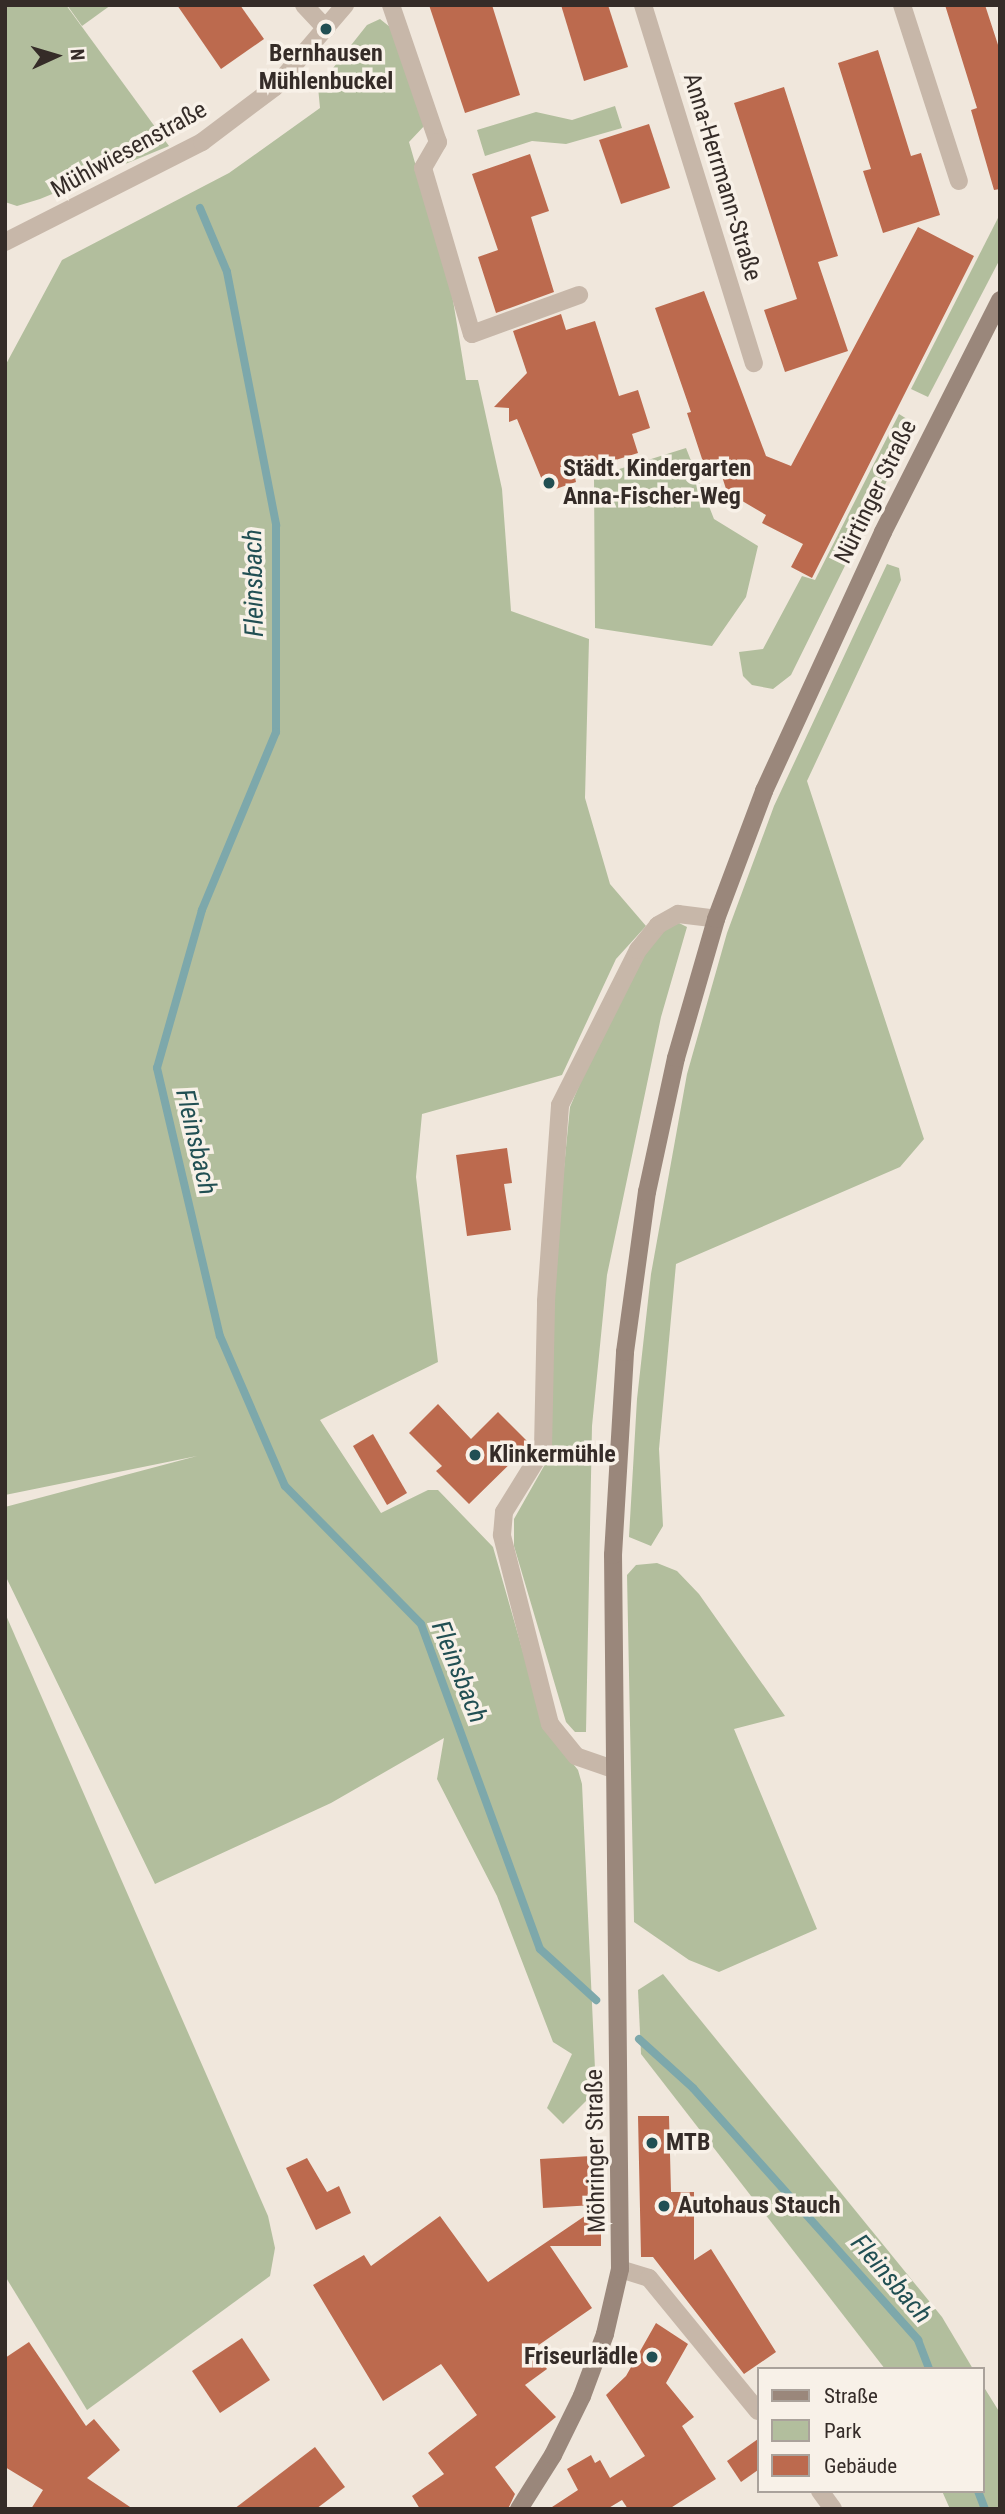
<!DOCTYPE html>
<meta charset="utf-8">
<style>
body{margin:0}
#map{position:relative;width:1005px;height:2514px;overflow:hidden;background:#f0e7dc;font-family:"Roboto Condensed",sans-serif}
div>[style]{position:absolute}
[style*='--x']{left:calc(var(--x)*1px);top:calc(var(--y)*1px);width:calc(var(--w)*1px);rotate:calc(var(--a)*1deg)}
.green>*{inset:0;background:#b2be9d}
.stream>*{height:8px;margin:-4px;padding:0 4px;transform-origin:4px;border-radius:4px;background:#7da8ab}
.building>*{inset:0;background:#bc6a4e}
.street>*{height:18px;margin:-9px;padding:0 9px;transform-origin:9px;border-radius:9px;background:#c7b7a9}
.secondary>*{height:18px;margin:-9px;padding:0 9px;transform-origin:9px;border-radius:9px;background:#9a877b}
.dots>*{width:19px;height:19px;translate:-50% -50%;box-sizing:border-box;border:4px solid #f8f1e8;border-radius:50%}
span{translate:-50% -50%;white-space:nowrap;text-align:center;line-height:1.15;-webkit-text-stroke:7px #f8f1e8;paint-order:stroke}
.poi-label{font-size:24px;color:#352c28;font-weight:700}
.left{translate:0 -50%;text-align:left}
.right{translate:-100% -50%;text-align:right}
.street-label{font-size:24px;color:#352c28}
.water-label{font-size:26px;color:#214f53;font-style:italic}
.frame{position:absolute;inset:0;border:7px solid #352c28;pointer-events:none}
.legend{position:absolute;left:757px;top:2367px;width:228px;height:126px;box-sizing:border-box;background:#f8f1e8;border:2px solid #aaa29b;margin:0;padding:9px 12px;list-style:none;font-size:21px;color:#352c28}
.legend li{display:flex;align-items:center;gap:14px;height:35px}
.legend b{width:35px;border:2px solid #aaa29b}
.north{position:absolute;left:21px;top:21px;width:70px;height:70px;-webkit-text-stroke:5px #f8f1e8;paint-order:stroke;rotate:86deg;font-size:19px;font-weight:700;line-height:28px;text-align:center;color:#352c28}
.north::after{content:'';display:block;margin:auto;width:24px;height:32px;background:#352c28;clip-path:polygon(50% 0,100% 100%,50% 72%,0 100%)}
</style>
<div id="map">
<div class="green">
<i style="clip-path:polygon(5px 5px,66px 5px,169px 146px,40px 199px,17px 206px,5px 202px)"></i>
<i style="clip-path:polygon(67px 5px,111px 5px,82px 26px)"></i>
<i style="clip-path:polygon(380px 19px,395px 31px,426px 124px,409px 142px,451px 288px,466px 380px,478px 380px,502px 489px,511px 611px,589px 639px,585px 798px,610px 884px,646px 926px,616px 959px,562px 1075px,422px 1114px,416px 1177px,438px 1362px,320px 1420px,381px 1513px,428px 1490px,438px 1490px,493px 1547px,545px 1729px,578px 1770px,582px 1784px,596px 2091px,563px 2124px,547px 2108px,572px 2054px,553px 2042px,497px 1896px,437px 1779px,444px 1738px,331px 1803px,155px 1884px,5px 1575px,5px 1507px,197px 1456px,5px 1495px,5px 366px,62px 260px,229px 173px,320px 108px,318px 87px,367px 25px)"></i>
<i style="clip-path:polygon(615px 106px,622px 128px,566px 144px,532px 141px,485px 156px,477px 130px,536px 112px,572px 120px)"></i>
<i style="clip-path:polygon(1000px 214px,1000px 259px,928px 397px,911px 389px)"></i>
<i style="clip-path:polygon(899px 414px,915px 424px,791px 675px,773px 689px,752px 685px,743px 676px,739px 652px,763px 649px,802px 576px,815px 580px)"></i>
<i style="clip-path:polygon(686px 448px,714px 519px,758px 546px,746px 597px,712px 646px,595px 628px,594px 477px)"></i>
<i style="clip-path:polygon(887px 564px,899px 568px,901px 580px,807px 781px,924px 1139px,900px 1167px,676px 1264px,659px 1449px,663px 1526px,651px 1546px,629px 1537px,637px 1399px,651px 1274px,687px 1074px,727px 933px,774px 806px)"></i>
<i style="clip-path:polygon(679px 923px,687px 927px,661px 1017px,607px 1275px,592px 1426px,586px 1732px,575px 1732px,566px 1722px,514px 1546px,514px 1519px,548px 1459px,552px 1290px,570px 1107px,625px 978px,665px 929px)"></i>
<i style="clip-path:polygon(657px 1563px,677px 1571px,699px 1594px,785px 1716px,734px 1729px,817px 1929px,719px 1972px,689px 1960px,634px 1922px,627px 1575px,636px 1565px)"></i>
<i style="clip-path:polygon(5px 1613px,268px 2216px,275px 2248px,270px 2276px,87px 2410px,5px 2276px)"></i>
<i style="clip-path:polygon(663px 1974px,942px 2317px,973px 2369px,885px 2369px,641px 2054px,638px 1990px)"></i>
<i style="clip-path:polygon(982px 2384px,1000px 2413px,1000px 2509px,950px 2509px,942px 2491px,982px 2491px)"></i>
</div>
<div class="stream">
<i style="--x:200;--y:208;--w:69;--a:67.1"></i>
<i style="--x:227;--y:272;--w:258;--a:79"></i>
<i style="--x:276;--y:525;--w:207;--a:90"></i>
<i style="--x:276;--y:732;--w:193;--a:112.6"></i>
<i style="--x:202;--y:910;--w:164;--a:105.9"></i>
<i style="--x:157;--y:1068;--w:275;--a:76.8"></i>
<i style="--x:220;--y:1336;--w:163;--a:66.6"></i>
<i style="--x:285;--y:1486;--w:194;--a:45.4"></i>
<i style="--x:421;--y:1624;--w:346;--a:69.9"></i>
<i style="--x:540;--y:1949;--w:76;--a:42.3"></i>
<i style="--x:639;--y:2039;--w:73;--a:42.2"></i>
<i style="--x:693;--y:2088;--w:338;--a:48.2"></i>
<i style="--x:918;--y:2340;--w:31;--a:69"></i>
<i style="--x:978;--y:2491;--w:19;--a:69"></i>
</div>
<div class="building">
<i style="clip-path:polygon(177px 5px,240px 5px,264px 39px,221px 69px)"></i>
<i style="clip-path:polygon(429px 5px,492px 5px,520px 95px,465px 113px)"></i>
<i style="clip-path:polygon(561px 5px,608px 5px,628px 67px,584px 81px)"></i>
<i style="clip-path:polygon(945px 5px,985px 5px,1000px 51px,1000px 189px,994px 190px,971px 110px,977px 108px)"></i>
<i style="clip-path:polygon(878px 50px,911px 156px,921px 153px,940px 215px,883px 233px,863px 171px,871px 169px,838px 63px)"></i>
<i style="clip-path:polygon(784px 87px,838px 256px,818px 262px,848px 351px,785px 372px,764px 310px,797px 299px,734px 103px)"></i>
<i style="clip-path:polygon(649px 124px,670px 188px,621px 204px,599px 140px)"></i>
<i style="clip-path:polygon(530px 154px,549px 211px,531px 217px,554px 292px,496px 313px,478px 257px,498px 250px,472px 174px)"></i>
<i style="clip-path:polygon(918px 227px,974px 256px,812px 578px,791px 567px,803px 544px,762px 523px,766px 515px,727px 492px,718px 464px,705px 468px,687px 413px,691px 412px,655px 308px,704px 291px,766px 456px,791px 466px)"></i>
<i style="clip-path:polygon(561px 314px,566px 330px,595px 321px,619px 396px,638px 390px,650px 428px,632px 434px,638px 453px,574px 473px,576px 482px,547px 492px,517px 419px,509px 422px,509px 408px,494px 407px,527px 373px,513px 331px)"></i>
<i style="clip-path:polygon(507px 1148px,512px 1183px,504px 1184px,511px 1230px,467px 1236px,456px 1155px)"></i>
<i style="clip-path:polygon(438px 1404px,471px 1439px,498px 1412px,530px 1444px,469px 1504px,436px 1471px,442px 1466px,409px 1433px)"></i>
<i style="clip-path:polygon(373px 1434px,407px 1493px,387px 1505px,353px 1446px)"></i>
<i style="clip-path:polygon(638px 2116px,669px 2116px,671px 2192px,694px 2192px,694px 2260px,711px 2249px,776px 2352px,744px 2374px,653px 2257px,641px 2257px)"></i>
<i style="clip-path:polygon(591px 2156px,594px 2205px,543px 2208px,540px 2159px)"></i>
<i style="clip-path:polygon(307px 2158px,327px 2192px,339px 2186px,351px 2213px,316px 2230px,286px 2168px)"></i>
<i style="clip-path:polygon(601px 2205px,601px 2246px,550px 2246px,592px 2308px,533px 2349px,547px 2369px,525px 2385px,556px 2417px,495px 2467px,515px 2494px,508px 2509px,420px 2509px,412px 2496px,444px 2474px,428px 2453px,477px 2415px,441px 2364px,383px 2401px,313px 2285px,364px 2255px,371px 2266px,440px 2216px,488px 2282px)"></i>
<i style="clip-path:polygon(656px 2323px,688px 2344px,666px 2383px,694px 2417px,682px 2426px,716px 2479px,669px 2509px,628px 2509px,622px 2500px,607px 2509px,549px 2509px,578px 2490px,567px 2469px,591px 2455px,595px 2463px,600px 2460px,610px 2478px,645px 2456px,606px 2395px,626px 2376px)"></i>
<i style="clip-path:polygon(242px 2338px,270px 2380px,220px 2413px,192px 2371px)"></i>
<i style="clip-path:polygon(29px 2342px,86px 2426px,94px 2419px,120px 2450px,87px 2478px,133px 2509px,31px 2509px,43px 2490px,5px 2467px,5px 2358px)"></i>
<i style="clip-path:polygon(758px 2439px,758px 2470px,741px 2482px,727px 2461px)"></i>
<i style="clip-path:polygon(315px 2447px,345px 2487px,316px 2509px,234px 2509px)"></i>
</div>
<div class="street">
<i style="--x:304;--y:5;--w:33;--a:47"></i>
<i style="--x:391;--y:5;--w:145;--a:71.1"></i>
<i style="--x:438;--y:142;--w:30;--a:120"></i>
<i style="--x:423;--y:168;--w:173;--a:73.6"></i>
<i style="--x:472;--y:334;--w:114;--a:-20"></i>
<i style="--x:643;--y:5;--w:375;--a:72.8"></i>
<i style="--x:902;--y:5;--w:185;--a:72.1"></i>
<i style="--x:5;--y:242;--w:221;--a:-26.9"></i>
<i style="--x:202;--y:142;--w:91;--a:-37"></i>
<i style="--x:275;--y:87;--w:108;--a:-49.5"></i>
<i style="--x:613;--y:1769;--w:39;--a:-161"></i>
<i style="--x:576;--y:1756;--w:41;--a:-129.1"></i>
<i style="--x:550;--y:1724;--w:195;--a:-104.3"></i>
<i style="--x:502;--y:1535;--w:23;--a:-85"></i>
<i style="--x:504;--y:1512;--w:74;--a:-58.2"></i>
<i style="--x:543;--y:1449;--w:148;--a:-88.8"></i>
<i style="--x:546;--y:1301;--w:196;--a:-85.9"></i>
<i style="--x:560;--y:1105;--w:174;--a:-63.3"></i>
<i style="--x:638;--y:950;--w:32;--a:-51"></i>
<i style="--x:658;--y:925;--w:23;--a:-29"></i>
<i style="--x:678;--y:914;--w:38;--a:7"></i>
<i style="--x:620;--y:2269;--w:30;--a:17"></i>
<i style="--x:649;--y:2278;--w:172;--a:50.7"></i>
<i style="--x:820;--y:2491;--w:22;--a:54"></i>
</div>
<div class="secondary">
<i style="--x:519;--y:2509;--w:64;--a:-57.8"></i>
<i style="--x:553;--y:2455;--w:66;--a:-63.8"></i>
<i style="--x:582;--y:2396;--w:66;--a:-69.6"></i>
<i style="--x:605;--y:2334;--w:67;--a:-77"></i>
<i style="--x:620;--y:2269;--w:714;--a:-90.56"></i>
<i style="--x:613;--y:1555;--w:203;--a:-86.6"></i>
<i style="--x:625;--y:1352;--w:162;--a:-82.2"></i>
<i style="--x:647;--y:1192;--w:137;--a:-77.8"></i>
<i style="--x:676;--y:1058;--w:145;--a:-73.9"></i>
<i style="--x:716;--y:919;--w:137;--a:-69.4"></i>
<i style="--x:764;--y:791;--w:285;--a:-65.3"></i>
<i style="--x:883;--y:532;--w:260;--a:-63.2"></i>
</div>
<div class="dots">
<i style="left:326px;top:29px;background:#214f53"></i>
<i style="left:549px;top:483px;background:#214f53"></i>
<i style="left:475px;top:1455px;background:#214f53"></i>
<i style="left:652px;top:2143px;background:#214f53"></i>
<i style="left:664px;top:2206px;background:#214f53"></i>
<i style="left:652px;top:2357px;background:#214f53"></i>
</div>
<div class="poi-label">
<span style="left:326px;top:68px">Bernhausen<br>Mühlenbuckel</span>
<span class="left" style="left:563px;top:483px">Städt. Kindergarten<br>Anna-Fischer-Weg</span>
<span class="left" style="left:489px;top:1455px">Klinkermühle</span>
<span class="left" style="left:666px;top:2143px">MTB</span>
<span class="left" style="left:678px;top:2206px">Autohaus Stauch</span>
<span class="right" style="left:638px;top:2357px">Friseurlädle</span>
</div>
<div class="street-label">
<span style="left:129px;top:150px;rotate:-29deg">Mühlwiesenstraße</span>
<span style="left:722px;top:177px;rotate:73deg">Anna-Herrmann-Straße</span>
<span style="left:876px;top:492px;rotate:-64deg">Nürtinger Straße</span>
<span style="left:596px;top:2151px;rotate:-91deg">Möhringer Straße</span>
</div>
<div class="water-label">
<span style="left:254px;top:583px;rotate:-91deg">Fleinsbach</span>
<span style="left:196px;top:1142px;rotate:77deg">Fleinsbach</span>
<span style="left:459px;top:1672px;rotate:68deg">Fleinsbach</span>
<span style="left:891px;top:2279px;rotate:49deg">Fleinsbach</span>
</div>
<div class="frame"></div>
<ul class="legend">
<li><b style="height:9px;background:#9a877b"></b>Straße</li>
<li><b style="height:19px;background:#b2be9d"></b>Park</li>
<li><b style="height:19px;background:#bc6a4e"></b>Gebäude</li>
</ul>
<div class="north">N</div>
</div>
